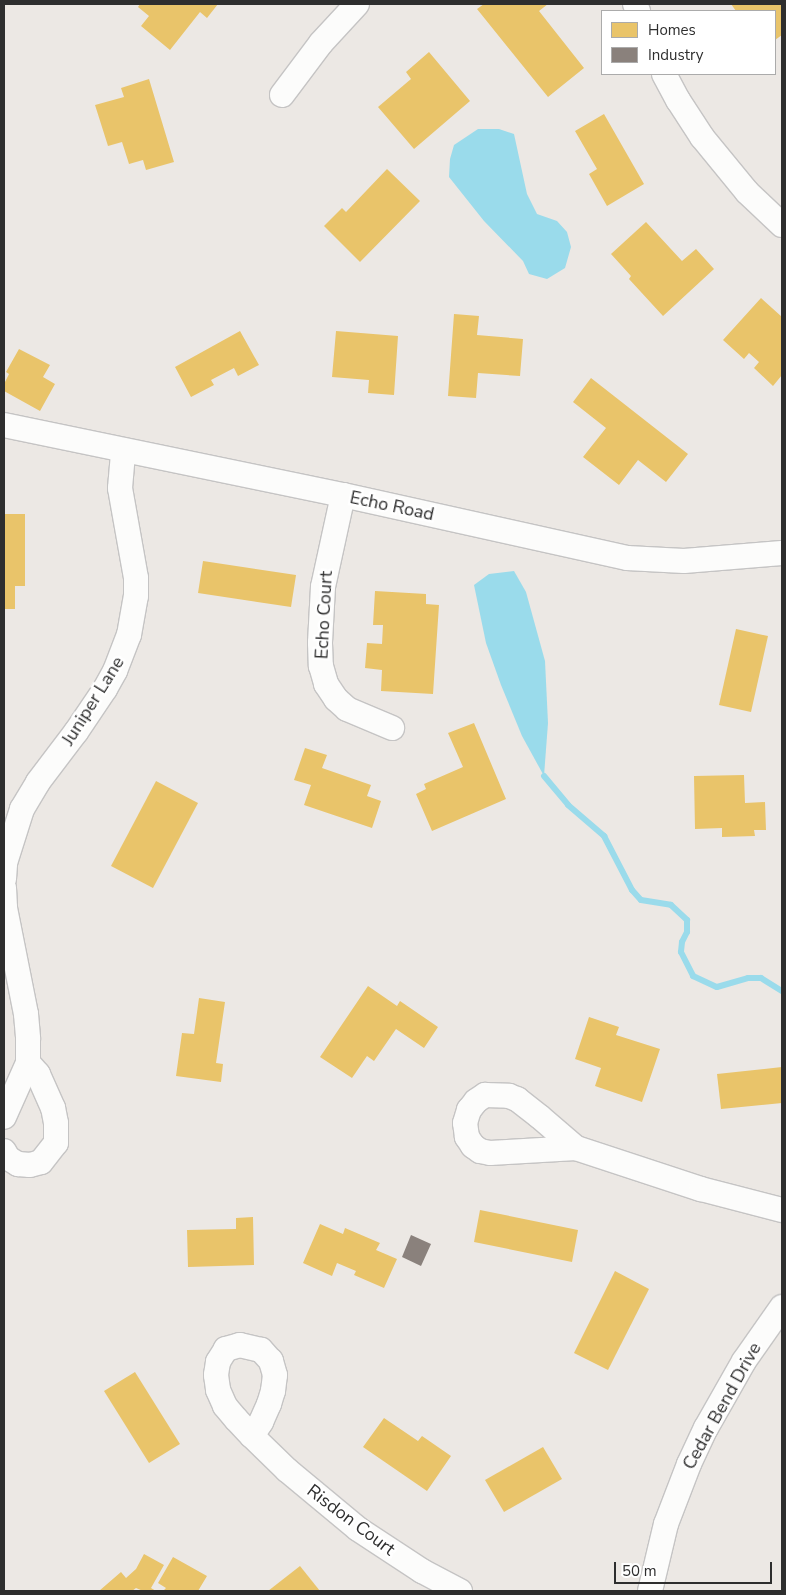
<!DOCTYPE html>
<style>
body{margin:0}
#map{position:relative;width:786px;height:1595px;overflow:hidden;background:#ece8e4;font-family:"Nunito Sans",sans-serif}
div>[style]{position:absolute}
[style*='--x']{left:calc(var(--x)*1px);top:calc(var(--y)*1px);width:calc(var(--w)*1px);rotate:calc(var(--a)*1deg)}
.water>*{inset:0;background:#9adbeb}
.homes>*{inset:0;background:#e9c46a}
.industry>*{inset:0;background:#8a817c}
.stream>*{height:6px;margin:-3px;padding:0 3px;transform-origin:3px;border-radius:3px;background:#9adbeb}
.roads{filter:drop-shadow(1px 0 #c5c4c4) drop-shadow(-1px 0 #c5c4c4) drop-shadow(0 1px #c5c4c4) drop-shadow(0 -1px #c5c4c4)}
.minor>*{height:24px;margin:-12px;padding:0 12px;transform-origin:12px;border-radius:12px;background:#fcfcfb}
span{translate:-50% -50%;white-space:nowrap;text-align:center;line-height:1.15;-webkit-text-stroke:5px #fff;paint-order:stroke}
.street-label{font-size:18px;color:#2e2e2e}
.frame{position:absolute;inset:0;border:5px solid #2e2e2e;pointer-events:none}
.legend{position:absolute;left:601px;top:10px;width:175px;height:65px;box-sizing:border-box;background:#fff;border:1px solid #ababab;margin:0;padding:6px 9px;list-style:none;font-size:15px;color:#2e2e2e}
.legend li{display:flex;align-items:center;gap:10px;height:25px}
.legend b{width:25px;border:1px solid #ababab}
.scale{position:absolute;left:614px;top:1562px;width:158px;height:22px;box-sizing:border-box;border:2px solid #2e2e2e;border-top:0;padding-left:6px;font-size:15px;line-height:18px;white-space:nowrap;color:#2e2e2e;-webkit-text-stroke:4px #fff;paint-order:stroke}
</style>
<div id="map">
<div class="water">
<i style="clip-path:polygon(478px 129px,499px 129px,514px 134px,527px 194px,537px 214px,557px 221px,567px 232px,571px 247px,565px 268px,547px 279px,529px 274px,523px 261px,484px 221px,449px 177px,450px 159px,454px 145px)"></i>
<i style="clip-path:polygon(514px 571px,526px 592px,545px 661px,548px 723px,544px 776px,522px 736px,501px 685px,486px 643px,474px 585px,489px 574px)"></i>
</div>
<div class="homes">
<i style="clip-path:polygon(140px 4px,218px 4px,207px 18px,200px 12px,170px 50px,141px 26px,149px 16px,138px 7px)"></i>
<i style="clip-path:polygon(484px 4px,548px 4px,539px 11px,584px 68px,548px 97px,477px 9px)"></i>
<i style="clip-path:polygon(731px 4px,782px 4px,782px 35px,775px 40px,775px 11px,736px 11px)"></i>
<i style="clip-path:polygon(429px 52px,470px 101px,414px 149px,378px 107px,411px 79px,406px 72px)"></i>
<i style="clip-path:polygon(149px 79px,174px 162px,146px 170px,143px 160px,129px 164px,122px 142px,108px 146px,95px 105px,124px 97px,121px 88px)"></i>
<i style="clip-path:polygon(604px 114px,644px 184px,607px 206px,589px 174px,597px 169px,575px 131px)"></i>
<i style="clip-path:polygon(387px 169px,420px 201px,360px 262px,324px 226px,342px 208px,346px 212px)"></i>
<i style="clip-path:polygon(646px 222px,682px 261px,696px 249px,714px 269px,663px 316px,629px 279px,631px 276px,611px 254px)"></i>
<i style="clip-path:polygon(761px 298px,782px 317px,782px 375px,773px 386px,754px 368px,759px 362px,749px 353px,744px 359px,723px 340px)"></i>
<i style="clip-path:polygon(454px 314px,479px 316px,477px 335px,523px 339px,520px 376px,478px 373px,476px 398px,448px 396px)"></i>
<i style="clip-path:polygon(240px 331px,259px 365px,238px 376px,234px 368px,211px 380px,214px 385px,191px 397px,175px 367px)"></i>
<i style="clip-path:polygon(336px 331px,398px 336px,394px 395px,368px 393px,369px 380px,332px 377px)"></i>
<i style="clip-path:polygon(19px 349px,50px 365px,43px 377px,55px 384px,40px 411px,4px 391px,4px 384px,9px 374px,6px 372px)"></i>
<i style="clip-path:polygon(591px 378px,688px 454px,666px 482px,638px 460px,619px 485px,583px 457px,606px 428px,573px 402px)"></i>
<i style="clip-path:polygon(4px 514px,25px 514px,25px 586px,15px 586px,15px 609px,4px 609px)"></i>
<i style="clip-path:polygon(203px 561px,296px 575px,291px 607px,198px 593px)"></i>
<i style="clip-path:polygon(375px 591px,426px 594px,426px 604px,439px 605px,433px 694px,381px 691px,382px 670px,365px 668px,367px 643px,382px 644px,383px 625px,373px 625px)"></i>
<i style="clip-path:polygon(736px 629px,768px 636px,751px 712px,719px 705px)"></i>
<i style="clip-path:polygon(474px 723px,506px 799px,432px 831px,416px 794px,426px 789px,424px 784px,463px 767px,448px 733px)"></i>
<i style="clip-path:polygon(305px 748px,327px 755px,322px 768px,371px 785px,367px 796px,381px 801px,372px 828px,304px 805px,311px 785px,294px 780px)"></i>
<i style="clip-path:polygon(744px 775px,745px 803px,765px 802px,766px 830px,754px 830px,755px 836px,722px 837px,722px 828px,695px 829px,694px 776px)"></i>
<i style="clip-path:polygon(156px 781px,198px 803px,153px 888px,111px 866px)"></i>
<i style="clip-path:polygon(368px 986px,397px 1006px,400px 1001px,438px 1027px,424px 1048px,396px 1029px,374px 1061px,367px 1056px,352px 1078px,320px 1057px)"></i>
<i style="clip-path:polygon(199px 998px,225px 1002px,216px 1063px,223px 1064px,221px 1082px,176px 1076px,182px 1033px,194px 1034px)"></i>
<i style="clip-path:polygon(589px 1017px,619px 1027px,616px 1035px,660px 1049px,642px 1102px,595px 1086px,601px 1068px,575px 1059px)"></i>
<i style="clip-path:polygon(782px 1067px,782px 1103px,721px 1109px,717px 1074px)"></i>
<i style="clip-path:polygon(480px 1210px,578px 1230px,572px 1262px,474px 1242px)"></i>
<i style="clip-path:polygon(253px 1217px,254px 1265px,188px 1267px,187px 1230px,236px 1229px,236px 1218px)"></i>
<i style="clip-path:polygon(320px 1224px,343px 1234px,345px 1228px,380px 1243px,376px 1250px,397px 1259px,384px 1288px,354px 1275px,356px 1271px,337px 1263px,332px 1276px,303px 1263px)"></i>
<i style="clip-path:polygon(615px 1271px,649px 1289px,608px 1370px,574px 1353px)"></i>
<i style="clip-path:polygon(135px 1372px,180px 1444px,149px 1463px,104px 1391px)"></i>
<i style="clip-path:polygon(384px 1418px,418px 1441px,422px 1436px,451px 1456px,427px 1491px,363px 1447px)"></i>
<i style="clip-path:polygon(543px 1447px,562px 1479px,504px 1512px,485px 1480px)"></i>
<i style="clip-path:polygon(144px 1554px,164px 1565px,151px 1588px,156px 1591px,143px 1591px,136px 1588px,132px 1591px,99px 1591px,121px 1572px,126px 1578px,136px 1569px)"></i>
<i style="clip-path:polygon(173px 1557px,207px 1576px,198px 1591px,163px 1591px,166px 1588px,158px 1583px)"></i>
<i style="clip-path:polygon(300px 1566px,320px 1591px,268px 1591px)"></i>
</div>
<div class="industry">
<i style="clip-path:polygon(411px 1235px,431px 1244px,421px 1266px,402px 1257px)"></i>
</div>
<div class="stream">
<i style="--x:544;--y:776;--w:38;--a:50"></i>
<i style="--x:568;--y:805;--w:48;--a:40.7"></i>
<i style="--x:604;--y:836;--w:61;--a:62.6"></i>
<i style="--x:632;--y:890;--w:13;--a:48"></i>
<i style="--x:641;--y:900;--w:30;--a:9"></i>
<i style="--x:671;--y:905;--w:22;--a:43"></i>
<i style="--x:687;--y:920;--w:12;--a:90"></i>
<i style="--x:687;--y:932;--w:11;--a:117"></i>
<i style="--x:682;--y:942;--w:10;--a:96"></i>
<i style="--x:681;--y:952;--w:27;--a:63"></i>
<i style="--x:693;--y:976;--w:26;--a:25"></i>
<i style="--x:717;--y:987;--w:32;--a:-16"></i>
<i style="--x:748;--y:978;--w:13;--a:0"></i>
<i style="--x:761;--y:978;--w:25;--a:32"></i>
</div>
<div class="roads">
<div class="minor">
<i style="--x:635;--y:4;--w:8;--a:67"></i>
<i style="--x:664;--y:74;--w:30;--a:62"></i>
<i style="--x:678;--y:100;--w:44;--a:57"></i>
<i style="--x:702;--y:137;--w:71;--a:50.7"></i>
<i style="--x:747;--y:192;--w:48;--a:43.3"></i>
<i style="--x:282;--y:95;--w:65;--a:-53.1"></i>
<i style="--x:321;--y:43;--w:53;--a:-47.3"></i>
<i style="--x:4;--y:425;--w:346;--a:11.7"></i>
<i style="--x:343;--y:495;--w:291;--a:12.5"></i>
<i style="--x:627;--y:558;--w:57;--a:3"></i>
<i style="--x:684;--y:561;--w:98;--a:-4.7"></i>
<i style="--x:343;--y:495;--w:94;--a:102.3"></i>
<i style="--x:323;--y:587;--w:56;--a:93.1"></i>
<i style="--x:320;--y:643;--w:23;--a:88"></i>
<i style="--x:321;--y:666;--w:19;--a:74"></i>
<i style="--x:326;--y:684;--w:18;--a:56"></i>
<i style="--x:336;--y:699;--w:15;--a:42"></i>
<i style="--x:347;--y:709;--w:49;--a:22.9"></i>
<i style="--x:4;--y:879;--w:16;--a:-86"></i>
<i style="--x:5;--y:863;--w:57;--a:-72.5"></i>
<i style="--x:22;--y:809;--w:31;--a:-59"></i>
<i style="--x:38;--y:782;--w:63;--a:-52.8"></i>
<i style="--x:76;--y:732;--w:52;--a:-56"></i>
<i style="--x:105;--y:689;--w:21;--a:-61"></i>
<i style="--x:115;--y:671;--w:39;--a:-69"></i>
<i style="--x:129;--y:635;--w:40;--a:-80"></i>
<i style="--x:136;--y:596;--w:18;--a:-90"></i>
<i style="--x:136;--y:578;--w:91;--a:-100.1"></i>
<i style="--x:120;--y:488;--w:38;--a:-85"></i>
<i style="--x:4;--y:888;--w:20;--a:87"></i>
<i style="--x:5;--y:908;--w:108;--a:78.8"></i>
<i style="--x:26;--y:1014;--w:25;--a:85"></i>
<i style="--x:28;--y:1039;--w:24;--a:90"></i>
<i style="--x:28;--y:1063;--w:59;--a:114"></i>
<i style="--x:576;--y:1148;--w:86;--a:176.7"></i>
<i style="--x:490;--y:1153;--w:10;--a:-169"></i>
<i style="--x:480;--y:1151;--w:9;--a:-144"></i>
<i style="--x:473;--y:1146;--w:11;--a:-124"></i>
<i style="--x:467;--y:1137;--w:14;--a:-98"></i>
<i style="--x:465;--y:1123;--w:14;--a:-73"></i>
<i style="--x:469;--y:1110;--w:11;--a:-52"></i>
<i style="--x:476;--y:1101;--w:11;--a:-34"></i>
<i style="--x:485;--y:1095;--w:24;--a:2"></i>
<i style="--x:509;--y:1096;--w:9;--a:21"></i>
<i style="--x:517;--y:1099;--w:29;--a:38"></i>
<i style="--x:540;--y:1117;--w:48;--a:40.7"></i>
<i style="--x:576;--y:1148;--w:132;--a:18.2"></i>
<i style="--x:701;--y:1189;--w:84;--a:14.5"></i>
<i style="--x:4;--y:1151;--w:8;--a:60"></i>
<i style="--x:8;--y:1158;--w:12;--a:31"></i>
<i style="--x:18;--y:1164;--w:12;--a:5"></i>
<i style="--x:30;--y:1165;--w:11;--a:-15"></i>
<i style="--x:41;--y:1162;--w:24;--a:-52"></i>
<i style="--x:56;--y:1143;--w:20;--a:-90"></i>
<i style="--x:56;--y:1123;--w:15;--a:-101"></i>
<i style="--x:53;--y:1108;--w:37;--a:-114"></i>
<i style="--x:38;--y:1074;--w:15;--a:-132"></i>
<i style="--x:252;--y:1436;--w:17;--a:-57"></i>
<i style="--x:261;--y:1422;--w:20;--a:-66"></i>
<i style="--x:269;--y:1404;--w:14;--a:-73"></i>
<i style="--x:273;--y:1391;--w:16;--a:-83"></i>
<i style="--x:275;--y:1375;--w:15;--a:-106"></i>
<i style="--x:271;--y:1361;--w:15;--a:-132"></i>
<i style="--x:261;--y:1350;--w:22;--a:-167"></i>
<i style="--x:240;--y:1345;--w:15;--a:164"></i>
<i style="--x:226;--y:1349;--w:15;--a:122"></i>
<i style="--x:218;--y:1362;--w:13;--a:99"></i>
<i style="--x:216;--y:1375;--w:15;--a:82"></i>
<i style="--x:218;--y:1390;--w:17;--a:66"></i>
<i style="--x:225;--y:1406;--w:17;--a:50"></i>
<i style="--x:236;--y:1419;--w:23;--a:47"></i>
<i style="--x:252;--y:1436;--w:49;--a:44.2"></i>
<i style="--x:287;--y:1470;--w:92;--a:39.7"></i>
<i style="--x:358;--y:1529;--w:77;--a:33.3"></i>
<i style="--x:422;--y:1571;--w:43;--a:27.8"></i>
<i style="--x:650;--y:1591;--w:69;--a:-76.6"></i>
<i style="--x:666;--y:1524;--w:64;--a:-69"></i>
<i style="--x:689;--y:1464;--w:40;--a:-65"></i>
<i style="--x:706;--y:1428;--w:77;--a:-60.4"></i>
<i style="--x:744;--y:1361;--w:66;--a:-54.9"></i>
</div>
</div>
<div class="street-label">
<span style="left:392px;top:506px;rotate:12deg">Echo Road</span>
<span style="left:324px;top:615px;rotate:-87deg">Echo Court</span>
<span style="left:93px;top:701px;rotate:-58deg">Juniper Lane</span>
<span style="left:722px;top:1406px;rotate:-61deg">Cedar Bend Drive</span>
<span style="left:351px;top:1520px;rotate:37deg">Risdon Court</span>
</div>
<div class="frame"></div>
<ul class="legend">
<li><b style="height:14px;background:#e9c46a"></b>Homes</li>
<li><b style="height:14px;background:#8a817c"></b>Industry</li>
</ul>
<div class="scale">50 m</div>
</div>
